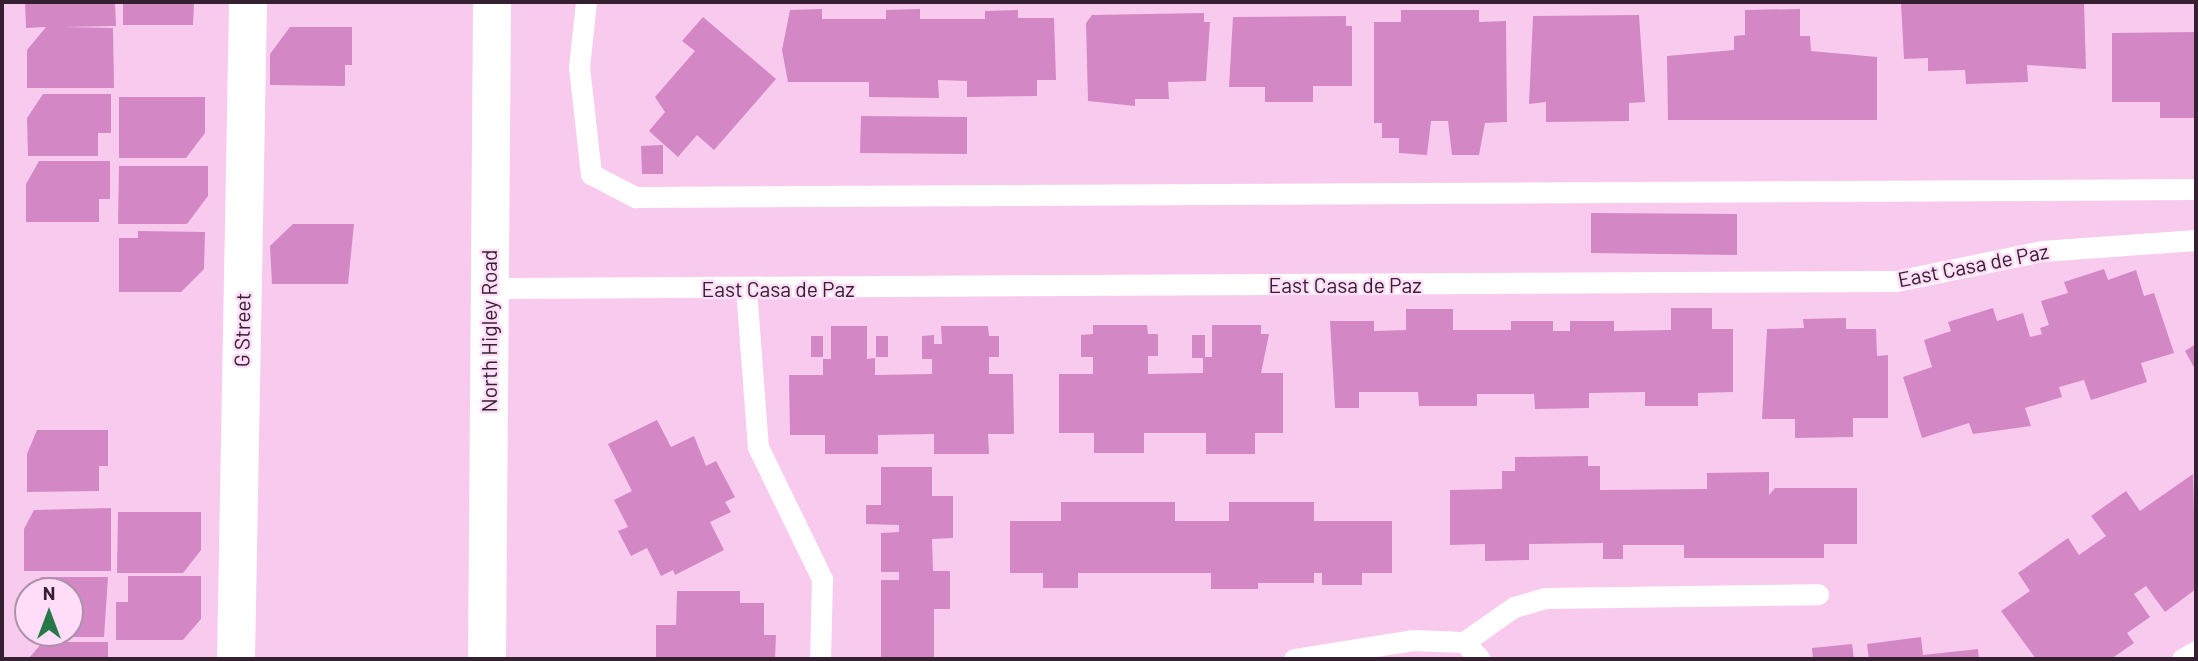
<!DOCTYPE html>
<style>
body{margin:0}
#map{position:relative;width:2198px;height:661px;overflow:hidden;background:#f8cbee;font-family:Barlow,sans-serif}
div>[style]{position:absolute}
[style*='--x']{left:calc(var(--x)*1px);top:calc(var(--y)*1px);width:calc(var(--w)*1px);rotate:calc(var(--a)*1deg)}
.building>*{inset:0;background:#d387c4}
.service>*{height:21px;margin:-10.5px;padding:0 10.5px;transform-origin:10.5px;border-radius:10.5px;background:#fff}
.minor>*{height:38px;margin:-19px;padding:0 19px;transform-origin:19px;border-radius:19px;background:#fff}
.secondary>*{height:38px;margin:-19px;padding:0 19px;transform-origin:19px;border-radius:19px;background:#fff}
span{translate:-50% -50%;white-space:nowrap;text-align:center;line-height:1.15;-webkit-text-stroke:5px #ffdcf7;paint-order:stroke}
.street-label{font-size:21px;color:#352031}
.frame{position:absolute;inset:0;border:4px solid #352031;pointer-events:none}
.north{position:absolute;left:14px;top:577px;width:70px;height:70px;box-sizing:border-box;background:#ffdcf7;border:2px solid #ae91a8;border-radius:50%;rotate:0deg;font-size:19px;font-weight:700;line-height:28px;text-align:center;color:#352031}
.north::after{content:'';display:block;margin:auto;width:24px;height:32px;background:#277849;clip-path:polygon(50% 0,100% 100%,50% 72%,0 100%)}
</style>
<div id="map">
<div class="building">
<i style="clip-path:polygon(25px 2px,115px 2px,116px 26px,62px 27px,113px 28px,114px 88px,27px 88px,27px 50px,46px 27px,26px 28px)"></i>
<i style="clip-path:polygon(123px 2px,194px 2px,193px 25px,123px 25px)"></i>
<i style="clip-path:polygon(2084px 2px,2086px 69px,2027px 65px,2028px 82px,1966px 84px,1965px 70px,1928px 71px,1928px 58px,1904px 59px,1901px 3px)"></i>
<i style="clip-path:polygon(822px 9px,822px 19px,886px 19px,886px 10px,920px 9px,920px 19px,985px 19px,985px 11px,1018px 10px,1018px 18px,1054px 18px,1056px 80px,1037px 80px,1037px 96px,967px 97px,967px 81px,938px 80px,939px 98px,869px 97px,869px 82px,788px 82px,782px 50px,790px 10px)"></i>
<i style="clip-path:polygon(1800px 9px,1800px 36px,1810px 36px,1811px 51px,1877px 57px,1877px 120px,1668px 120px,1667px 56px,1734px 50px,1734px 36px,1745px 35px,1745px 10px)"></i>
<i style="clip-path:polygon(1401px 10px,1479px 10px,1479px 22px,1506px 21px,1507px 122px,1485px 123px,1479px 155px,1452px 155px,1448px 121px,1431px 121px,1427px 155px,1399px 153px,1399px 138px,1382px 138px,1382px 123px,1374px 123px,1374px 22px,1401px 22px)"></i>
<i style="clip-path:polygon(1204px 13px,1204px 22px,1210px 22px,1206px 81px,1168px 82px,1169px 99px,1135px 99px,1135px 106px,1088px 101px,1086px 23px,1092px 15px)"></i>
<i style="clip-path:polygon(1639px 15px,1645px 102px,1629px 103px,1629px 121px,1546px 122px,1546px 102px,1529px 104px,1533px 16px)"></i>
<i style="clip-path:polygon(1346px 16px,1346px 26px,1352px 26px,1352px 86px,1313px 86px,1313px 102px,1265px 102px,1265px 87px,1229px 87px,1233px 17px)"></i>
<i style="clip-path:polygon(703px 17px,776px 79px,714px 150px,697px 135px,678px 157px,649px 131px,665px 112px,655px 97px,695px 51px,682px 41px)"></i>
<i style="clip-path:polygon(290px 27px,352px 27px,352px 65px,345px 65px,345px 86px,270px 85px,270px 54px)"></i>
<i style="clip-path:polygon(2196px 32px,2196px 118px,2160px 118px,2160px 102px,2112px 102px,2112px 33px)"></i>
<i style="clip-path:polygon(43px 94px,111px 94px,111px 133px,98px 133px,98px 156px,28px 156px,27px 118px)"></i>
<i style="clip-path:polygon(119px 97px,205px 97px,205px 133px,186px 158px,119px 158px)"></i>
<i style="clip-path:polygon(861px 116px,967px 117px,967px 154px,860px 153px)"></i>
<i style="clip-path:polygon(663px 145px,663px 174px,642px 174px,641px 146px)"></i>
<i style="clip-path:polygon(39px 161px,110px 161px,110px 199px,99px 199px,99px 222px,26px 222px,26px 184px)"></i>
<i style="clip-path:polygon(119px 166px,208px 166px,208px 196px,187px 224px,118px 224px)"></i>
<i style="clip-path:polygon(1591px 213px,1737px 214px,1737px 255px,1591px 253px)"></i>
<i style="clip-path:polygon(293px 224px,354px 224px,348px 284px,272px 284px,270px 246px)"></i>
<i style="clip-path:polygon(138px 231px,205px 232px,204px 269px,181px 292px,119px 292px,119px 238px,138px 238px)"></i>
<i style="clip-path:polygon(2104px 269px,2108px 280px,2136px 270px,2144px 296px,2154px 293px,2174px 353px,2141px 363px,2147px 382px,2091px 400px,2084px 380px,2059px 387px,2062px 397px,2025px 408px,2031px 426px,1973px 434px,1969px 423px,1922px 438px,1903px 377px,1932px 367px,1924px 340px,1951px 331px,1948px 322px,1993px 308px,1997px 321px,2023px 313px,2030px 337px,2042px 334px,2040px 328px,2049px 325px,2041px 301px,2068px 293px,2064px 282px)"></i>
<i style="clip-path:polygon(1671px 308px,1712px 308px,1712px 329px,1733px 329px,1733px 392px,1698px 393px,1698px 406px,1645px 406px,1645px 392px,1589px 393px,1589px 408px,1535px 409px,1534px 394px,1477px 394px,1477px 406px,1419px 406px,1418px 392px,1359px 392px,1359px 408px,1335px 408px,1330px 321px,1374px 321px,1374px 331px,1406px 330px,1406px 309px,1453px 309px,1453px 330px,1511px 330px,1511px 321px,1553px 321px,1553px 331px,1570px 331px,1570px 321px,1614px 321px,1614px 331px,1671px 330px)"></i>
<i style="clip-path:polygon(1846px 318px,1846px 329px,1876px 329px,1877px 356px,1888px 355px,1888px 418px,1853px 418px,1853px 437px,1795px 438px,1795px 419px,1762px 419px,1767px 329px,1804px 328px,1803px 319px)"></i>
<i style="clip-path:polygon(1093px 325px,1147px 325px,1148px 334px,1158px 334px,1158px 356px,1148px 356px,1148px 374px,1203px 373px,1203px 358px,1192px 358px,1192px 335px,1205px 335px,1205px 357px,1212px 357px,1212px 325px,1261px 325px,1261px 334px,1269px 334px,1261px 373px,1283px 373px,1283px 433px,1255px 433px,1255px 454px,1206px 454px,1206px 433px,1144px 433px,1144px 453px,1094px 453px,1094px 433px,1059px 433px,1059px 374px,1093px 374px,1093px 357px,1081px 357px,1081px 335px,1093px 334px)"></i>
<i style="clip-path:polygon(831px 326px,867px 326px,867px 359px,875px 358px,875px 375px,932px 374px,932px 359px,922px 359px,922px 336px,934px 335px,934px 344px,942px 344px,941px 326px,988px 326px,989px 336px,999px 336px,999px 357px,989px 357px,989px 374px,1013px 374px,1014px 434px,988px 434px,989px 454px,934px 454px,934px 434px,878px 435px,878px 454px,825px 454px,825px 435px,790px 435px,789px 375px,823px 375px,823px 359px,831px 359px)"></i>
<i style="clip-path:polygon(811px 336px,823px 336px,823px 357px,811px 357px)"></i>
<i style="clip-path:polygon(876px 336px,888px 336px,888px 357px,876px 357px)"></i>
<i style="clip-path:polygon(2196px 344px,2196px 371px,2185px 351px)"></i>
<i style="clip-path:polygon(657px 420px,671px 447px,694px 436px,706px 466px,716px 461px,735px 497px,725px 502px,731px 512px,710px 522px,724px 550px,675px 575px,673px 570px,661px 576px,647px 548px,631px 556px,618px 531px,628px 527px,614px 500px,632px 491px,608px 444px)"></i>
<i style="clip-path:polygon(37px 430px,108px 430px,108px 466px,99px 466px,99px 491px,27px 492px,27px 454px)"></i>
<i style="clip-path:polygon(1588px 456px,1588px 466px,1600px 466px,1600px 490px,1707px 489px,1707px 473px,1769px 472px,1769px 495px,1775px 488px,1857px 488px,1857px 544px,1824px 544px,1824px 558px,1684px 558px,1684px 545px,1623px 545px,1623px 559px,1603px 559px,1603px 543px,1529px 544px,1529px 560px,1485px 561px,1485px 544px,1450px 545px,1450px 490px,1502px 489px,1502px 471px,1515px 471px,1515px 457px)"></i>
<i style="clip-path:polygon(881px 467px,932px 467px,932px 496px,953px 496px,953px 538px,932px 539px,933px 571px,950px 571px,950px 609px,934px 609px,934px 659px,881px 659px,881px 580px,899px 580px,899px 572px,881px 572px,881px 533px,899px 532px,899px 525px,866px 524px,866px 505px,881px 505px)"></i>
<i style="clip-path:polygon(2193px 474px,2196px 589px,2165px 612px,2146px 586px,2134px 594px,2150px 617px,2127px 633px,2134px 643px,2111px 659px,2036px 659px,2001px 611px,2030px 591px,2018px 573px,2068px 538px,2079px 555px,2106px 536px,2091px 516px,2126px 491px,2140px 511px)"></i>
<i style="clip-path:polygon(1061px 502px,1175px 502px,1175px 521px,1229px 521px,1229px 502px,1314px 502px,1314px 521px,1392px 521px,1392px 573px,1362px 573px,1362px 585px,1322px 585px,1322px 573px,1314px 573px,1314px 583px,1258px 583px,1258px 589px,1211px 589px,1211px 573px,1078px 573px,1078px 588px,1043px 588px,1043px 573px,1010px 573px,1010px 521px,1061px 521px)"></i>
<i style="clip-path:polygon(111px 508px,111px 571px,24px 571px,24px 529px,34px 510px)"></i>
<i style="clip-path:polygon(118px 512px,201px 512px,201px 550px,183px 573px,117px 573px)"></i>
<i style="clip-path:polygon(128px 576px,201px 576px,201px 619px,183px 640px,116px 640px,116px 602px,128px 602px)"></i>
<i style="clip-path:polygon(41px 577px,108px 577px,104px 637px,26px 637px,70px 633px,70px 591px,31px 591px)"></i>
<i style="clip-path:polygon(677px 591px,740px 591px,740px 603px,764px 603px,764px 635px,776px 635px,775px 659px,656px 659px,656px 625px,676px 625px)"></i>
<i style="clip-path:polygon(1921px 637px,1923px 655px,1978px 649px,1979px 659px,1869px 659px,1867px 644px)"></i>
<i style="clip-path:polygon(43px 642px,108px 642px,108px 659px,28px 659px)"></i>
<i style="clip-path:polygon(1852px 644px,1854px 659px,1813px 659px,1812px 648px)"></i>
</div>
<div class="service">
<i style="--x:586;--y:2;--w:65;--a:96.1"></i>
<i style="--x:579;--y:67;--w:108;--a:83.6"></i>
<i style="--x:591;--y:174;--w:50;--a:27.6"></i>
<i style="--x:635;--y:197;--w:1561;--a:-0.29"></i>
<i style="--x:490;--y:288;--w:1406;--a:-0.29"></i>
<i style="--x:1896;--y:281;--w:149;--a:-11.6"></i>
<i style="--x:2042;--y:251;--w:154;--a:-4.1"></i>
<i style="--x:746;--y:289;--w:158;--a:85.7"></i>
<i style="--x:758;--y:447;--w:147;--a:64.1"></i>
<i style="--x:822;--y:579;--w:80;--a:91.4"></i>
<i style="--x:1464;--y:642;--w:61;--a:-35"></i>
<i style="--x:1514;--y:607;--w:32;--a:-16"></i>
<i style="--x:1545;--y:598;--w:273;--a:-0.8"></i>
<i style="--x:1294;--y:659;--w:120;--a:-9.1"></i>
<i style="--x:1412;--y:640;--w:52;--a:2.2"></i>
<i style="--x:1464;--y:642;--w:23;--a:47"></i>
<i style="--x:2182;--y:659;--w:16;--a:-30"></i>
</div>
<div class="minor">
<i style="--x:236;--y:659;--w:657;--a:-88.95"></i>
</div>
<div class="secondary">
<i style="--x:487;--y:659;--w:657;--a:-89.56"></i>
</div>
<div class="street-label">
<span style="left:1973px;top:265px;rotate:-11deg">East Casa de Paz</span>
<span style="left:1345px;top:285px">East Casa de Paz</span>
<span style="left:778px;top:289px">East Casa de Paz</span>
<span style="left:242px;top:330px;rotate:-89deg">G Street</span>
<span style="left:489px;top:331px;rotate:-90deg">North Higley Road</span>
</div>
<div class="frame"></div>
<div class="north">N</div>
</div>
